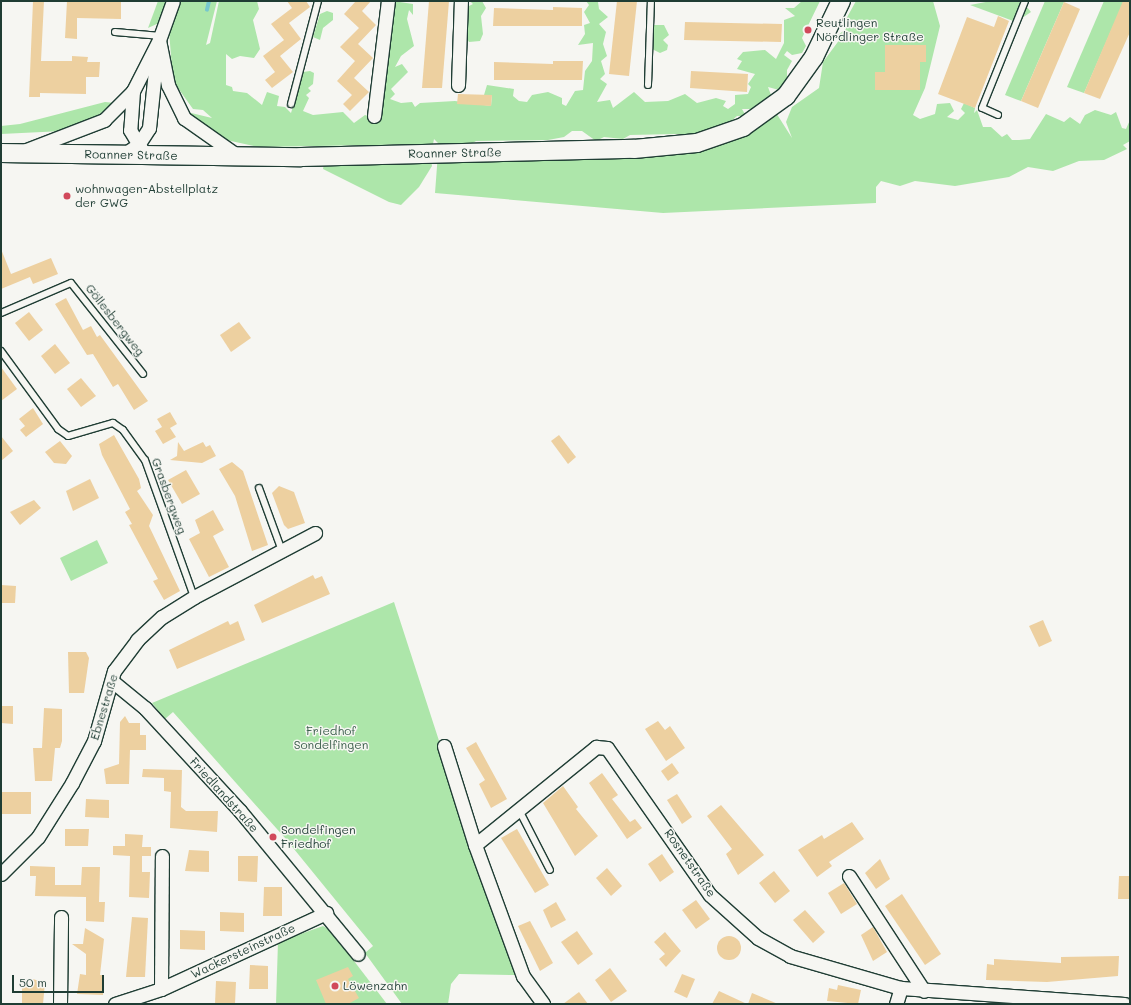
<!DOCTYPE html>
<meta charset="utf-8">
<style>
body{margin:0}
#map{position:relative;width:1131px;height:1005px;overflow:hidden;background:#f6f6f2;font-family:Mali,sans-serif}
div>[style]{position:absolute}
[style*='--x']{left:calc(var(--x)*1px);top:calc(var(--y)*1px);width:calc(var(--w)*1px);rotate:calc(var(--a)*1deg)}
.green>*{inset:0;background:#ade6aa}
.stream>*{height:3.5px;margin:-1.75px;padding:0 1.75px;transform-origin:1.75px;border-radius:1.75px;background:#76c7cd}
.building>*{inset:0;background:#edd0a0}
.round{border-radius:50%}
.roads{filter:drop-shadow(1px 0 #1f3d34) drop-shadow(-1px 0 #1f3d34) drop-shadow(0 1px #1f3d34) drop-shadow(0 -1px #1f3d34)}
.lane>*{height:6px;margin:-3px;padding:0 3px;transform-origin:3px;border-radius:3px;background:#f6f6f2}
.street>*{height:13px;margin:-6.5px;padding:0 6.5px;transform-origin:6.5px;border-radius:6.5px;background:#f6f6f2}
.secondary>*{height:18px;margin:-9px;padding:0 9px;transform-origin:9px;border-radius:9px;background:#f6f6f2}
.dots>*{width:11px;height:11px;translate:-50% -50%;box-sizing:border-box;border:2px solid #f6f6f2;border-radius:50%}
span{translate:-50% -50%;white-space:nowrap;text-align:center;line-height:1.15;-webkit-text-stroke:3px #f6f6f2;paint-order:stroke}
.poi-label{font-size:12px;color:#1f3d34}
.left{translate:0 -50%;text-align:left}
.street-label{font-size:12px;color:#1f3d34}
.park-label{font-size:12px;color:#3b5f4c}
.frame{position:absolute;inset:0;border:2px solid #1f3d34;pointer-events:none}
.scale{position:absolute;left:12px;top:975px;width:92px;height:18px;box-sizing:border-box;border:2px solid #1f3d34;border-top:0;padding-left:5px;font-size:12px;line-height:14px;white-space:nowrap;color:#1f3d34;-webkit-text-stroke:3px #f6f6f2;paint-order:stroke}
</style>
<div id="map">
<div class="green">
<i style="clip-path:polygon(158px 1px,166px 1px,159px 23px,148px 28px)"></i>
<i style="clip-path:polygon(178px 1px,217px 1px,206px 45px,210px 43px,219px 1px,257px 1px,259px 9px,253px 20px,260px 49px,254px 58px,240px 56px,232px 59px,226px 54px,226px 85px,232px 87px,233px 91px,247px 93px,262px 105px,267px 92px,279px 96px,277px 106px,285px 107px,291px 113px,303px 72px,310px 71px,314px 73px,313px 84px,308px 88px,311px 91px,306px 95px,309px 98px,303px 111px,313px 115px,343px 112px,354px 123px,365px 115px,379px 120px,393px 1px,413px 4px,413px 15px,409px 10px,407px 19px,414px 46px,401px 56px,395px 67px,402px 64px,408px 72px,391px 89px,395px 94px,390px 99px,401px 103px,412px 102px,415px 107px,420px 103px,455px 101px,491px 106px,492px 95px,484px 95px,487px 85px,514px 89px,513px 96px,519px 101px,527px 102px,532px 95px,548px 92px,562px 98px,562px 104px,566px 106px,575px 91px,583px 90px,585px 71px,592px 61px,593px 43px,578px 45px,585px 34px,584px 25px,590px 23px,584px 12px,589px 5px,586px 1px,605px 1px,598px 2px,599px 9px,608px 17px,599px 24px,606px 32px,603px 44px,607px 56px,601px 61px,605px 74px,600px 79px,607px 84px,597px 102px,610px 100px,613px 108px,634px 92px,645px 102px,668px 101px,685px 94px,697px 103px,716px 98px,726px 101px,723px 106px,728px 109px,735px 104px,735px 95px,748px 94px,751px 87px,748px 84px,755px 74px,737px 69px,742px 61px,737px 59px,743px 52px,765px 50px,776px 59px,784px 43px,784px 20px,795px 16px,785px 8px,794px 8px,802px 1px,820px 1px,802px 38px,806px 46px,802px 53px,792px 55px,787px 51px,784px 55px,792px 61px,787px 70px,787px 84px,779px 90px,768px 87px,771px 95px,767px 102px,753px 109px,742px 109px,746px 116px,737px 116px,727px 125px,690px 141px,685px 134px,676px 134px,630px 135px,623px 139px,604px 137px,596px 141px,582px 131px,572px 131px,564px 137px,548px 140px,476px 141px,469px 145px,439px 144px,434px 139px,433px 144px,258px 147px,222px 139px,204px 129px,187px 112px,212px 118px,203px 110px,193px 109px,173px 81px,169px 31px)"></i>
<i style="clip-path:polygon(470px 1px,482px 1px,486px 8px,481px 16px,483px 34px,480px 41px,469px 42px,466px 37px,465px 18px,467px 7px,473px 4px)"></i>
<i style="clip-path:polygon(856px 1px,933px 1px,940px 26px,925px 88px,913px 115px,920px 119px,935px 114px,937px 104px,950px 103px,954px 111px,947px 117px,958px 120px,965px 113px,961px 109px,964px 103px,975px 108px,974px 113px,977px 110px,983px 127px,991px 127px,1002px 137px,1007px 134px,1012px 140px,1019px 140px,1030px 139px,1046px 114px,1064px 122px,1070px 117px,1080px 124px,1085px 115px,1095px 110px,1111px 115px,1116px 112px,1122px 128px,1126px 129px,1130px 120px,1130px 141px,1123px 145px,1127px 149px,1104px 160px,1079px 161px,1053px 171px,1028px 167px,1009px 177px,955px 186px,915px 181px,900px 186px,881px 181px,876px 187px,876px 203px,663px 213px,435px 193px,438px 153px,660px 148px,773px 108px,792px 138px,786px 122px,792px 107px,819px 88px,823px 62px,840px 39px,838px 35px,846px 29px,845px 21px)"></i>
<i style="clip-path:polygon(991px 1px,1022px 1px,1031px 12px,1016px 22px,970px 5px)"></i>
<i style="clip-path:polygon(1045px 1px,1064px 2px,1021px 101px,1005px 95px)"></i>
<i style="clip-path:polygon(1104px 1px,1124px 1px,1084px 93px,1067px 87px)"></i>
<i style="clip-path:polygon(327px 11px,333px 13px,333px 20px,323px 28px,320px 40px,313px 37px,316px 27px,320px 14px)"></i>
<i style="clip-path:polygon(654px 25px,664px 25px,669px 35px,663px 40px,668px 45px,667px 50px,660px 53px,652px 49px,653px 43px,647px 35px)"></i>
<i style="clip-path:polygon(105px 102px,115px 103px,90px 121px,63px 131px,1px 134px,1px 126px,20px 124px)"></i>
<i style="clip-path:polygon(431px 161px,432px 166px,419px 187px,401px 205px,389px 202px,323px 169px,324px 164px)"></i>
<i style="clip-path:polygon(97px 540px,108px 563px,71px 581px,60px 558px)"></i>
<i style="clip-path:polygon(394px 602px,515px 975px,459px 974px,451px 984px,448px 1004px,402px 1004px,365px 953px,373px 946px,285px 838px,173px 712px,165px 719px,152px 703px)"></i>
<i style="clip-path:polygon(323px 926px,331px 931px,387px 1004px,276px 1004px,278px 942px)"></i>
</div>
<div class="stream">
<i style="--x:207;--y:10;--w:9;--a:-77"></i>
</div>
<div class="building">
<i style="clip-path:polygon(33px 1px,44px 1px,41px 61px,72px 61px,72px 56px,88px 57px,87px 62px,100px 62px,99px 77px,86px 77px,86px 94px,40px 93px,40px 97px,29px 97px)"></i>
<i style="clip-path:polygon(67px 1px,121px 1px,121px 19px,77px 18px,77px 39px,65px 38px)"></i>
<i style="clip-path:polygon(287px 1px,306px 1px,310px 7px,289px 23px,301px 39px,280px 56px,293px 72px,272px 88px,265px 80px,275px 72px,263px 56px,284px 40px,271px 24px,292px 8px)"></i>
<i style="clip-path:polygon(356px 1px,371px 1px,362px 11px,376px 25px,358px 44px,373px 58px,354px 78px,369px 92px,350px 111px,343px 104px,352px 95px,337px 81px,355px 61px,340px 47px,359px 28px,344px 14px)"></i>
<i style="clip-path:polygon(429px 1px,449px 1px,442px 88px,422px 88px)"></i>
<i style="clip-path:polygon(617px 1px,637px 1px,629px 76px,609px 74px)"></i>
<i style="clip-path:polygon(1123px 1px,1130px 1px,1130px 32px,1100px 99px,1084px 93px)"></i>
<i style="clip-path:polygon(1064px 2px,1080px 9px,1038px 108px,1021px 101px)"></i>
<i style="clip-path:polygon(553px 7px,582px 8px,582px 26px,493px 26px,494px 8px,553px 10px)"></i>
<i style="clip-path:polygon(998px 16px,1009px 21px,975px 108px,938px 94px,967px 17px,994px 27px)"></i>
<i style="clip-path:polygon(685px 22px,782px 24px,781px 42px,684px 40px)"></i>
<i style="clip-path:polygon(885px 45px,926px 45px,926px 62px,920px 62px,920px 90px,875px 90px,875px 72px,885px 72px)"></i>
<i style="clip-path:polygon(553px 61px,583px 61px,582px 80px,494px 80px,494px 62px,553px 64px)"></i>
<i style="clip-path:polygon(691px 71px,748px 74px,747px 92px,690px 88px)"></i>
<i style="clip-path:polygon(458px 94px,492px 95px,491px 106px,457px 104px)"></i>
<i style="clip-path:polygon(1px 249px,11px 274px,51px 258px,58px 274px,33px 284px,30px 277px,1px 289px)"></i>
<i style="clip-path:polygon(66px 298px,83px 330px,91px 326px,97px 337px,100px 335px,148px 401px,134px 410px,118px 384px,113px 387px,93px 354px,87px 355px,55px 304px)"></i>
<i style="clip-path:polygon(29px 312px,43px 330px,29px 341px,15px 323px)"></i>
<i style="clip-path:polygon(239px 322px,251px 338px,231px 352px,220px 335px)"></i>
<i style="clip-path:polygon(55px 344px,70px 363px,55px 374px,41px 356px)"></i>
<i style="clip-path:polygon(1px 367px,17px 389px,1px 401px)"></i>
<i style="clip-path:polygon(81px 378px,96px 396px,81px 407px,67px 389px)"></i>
<i style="clip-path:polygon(33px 408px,43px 424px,26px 437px,20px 430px,25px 426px,19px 419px)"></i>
<i style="clip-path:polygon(170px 412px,177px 424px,170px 428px,176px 437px,163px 444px,155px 431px,162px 427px,157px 419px)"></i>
<i style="clip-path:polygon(114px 435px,139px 479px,141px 488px,137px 491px,153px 515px,149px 526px,180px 591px,164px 600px,153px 581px,158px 579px,129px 525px,132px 524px,125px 512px,130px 509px,102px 455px,99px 444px)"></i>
<i style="clip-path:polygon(559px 435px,576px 457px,568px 464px,551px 441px)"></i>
<i style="clip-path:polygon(1px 436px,13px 451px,1px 461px)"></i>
<i style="clip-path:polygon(60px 441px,72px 456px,66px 464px,54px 463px,45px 452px)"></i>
<i style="clip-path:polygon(178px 442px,184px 451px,203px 442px,206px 447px,210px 445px,216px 456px,202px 463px,170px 460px,177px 456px)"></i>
<i style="clip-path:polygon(232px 462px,243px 471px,268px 545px,252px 551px,235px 496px,219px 469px)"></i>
<i style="clip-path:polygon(186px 470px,200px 494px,182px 504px,168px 480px)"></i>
<i style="clip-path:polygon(90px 479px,99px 498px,73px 511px,66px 491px)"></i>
<i style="clip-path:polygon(279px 486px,294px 492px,305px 523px,288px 529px,284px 525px,272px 493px)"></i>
<i style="clip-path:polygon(34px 500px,41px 508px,20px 525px,10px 512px)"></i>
<i style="clip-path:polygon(213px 510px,224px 530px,213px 536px,229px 567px,209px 577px,189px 539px,200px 533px,195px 520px)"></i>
<i style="clip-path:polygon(313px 575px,315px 579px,322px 576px,330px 594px,262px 623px,254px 605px)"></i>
<i style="clip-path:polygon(1px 585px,16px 586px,15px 603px,1px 603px)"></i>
<i style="clip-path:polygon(1043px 620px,1052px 641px,1039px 647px,1029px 626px)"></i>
<i style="clip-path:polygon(228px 621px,230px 625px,238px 621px,245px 640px,177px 669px,169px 650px)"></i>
<i style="clip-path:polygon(68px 652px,86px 652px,89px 658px,84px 693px,69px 693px)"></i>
<i style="clip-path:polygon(1px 706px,13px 706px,13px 724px,1px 723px)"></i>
<i style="clip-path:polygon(44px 708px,62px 709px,62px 741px,60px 748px,55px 748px,52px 781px,35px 781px,33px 748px,42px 748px)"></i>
<i style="clip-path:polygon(125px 716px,129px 723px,140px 723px,140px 735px,146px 735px,146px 750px,130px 750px,129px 784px,106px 784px,104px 769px,119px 764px,120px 722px)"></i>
<i style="clip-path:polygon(658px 721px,665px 730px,670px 726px,685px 748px,666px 761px,645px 729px)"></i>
<i style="clip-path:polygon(476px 742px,507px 799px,491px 808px,479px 784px,485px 780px,466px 748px)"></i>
<i style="clip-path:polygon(672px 763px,679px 773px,668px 781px,661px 771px)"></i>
<i style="clip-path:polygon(143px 769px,182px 770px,181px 807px,186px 811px,218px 811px,217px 832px,170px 828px,171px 792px,164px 791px,164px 778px,142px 777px)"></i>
<i style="clip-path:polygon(602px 773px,618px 795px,612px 799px,630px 822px,635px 819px,642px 828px,627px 839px,589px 783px)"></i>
<i style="clip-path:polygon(563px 786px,578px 807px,576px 809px,598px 836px,575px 856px,543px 803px)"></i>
<i style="clip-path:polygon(1px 792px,31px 792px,31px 814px,1px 814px)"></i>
<i style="clip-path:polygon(677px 794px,692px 817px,682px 824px,667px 800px)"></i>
<i style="clip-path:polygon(86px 799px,109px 800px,109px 818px,85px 817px)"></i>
<i style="clip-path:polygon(721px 805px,764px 855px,738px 875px,726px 854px,732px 849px,707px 816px)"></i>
<i style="clip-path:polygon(852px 822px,864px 839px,829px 862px,832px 866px,817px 877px,798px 850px,822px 835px,824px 839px)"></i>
<i style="clip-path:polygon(65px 829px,89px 829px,88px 846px,65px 846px)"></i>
<i style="clip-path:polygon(517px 829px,549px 885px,535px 893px,501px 838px)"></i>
<i style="clip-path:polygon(125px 834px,143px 835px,142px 847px,151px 847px,151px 856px,142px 856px,142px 872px,150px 872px,149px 898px,129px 897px,130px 856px,113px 855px,113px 846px,125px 846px)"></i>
<i style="clip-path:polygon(189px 850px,209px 851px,209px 872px,185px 871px)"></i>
<i style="clip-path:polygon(662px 854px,674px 872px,660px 882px,648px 864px)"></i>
<i style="clip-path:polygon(238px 856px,258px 856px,257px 882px,238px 881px)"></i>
<i style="clip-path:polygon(880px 859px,890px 879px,876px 889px,865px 873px)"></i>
<i style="clip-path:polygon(30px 866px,55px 867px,55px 885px,81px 885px,82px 867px,100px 867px,99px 902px,105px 902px,104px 922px,86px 921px,86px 897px,35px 896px,36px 876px,30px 876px)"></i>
<i style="clip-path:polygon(607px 868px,622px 886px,611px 896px,596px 878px)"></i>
<i style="clip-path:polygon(774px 871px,790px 891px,775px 903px,759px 883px)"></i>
<i style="clip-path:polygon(1119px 876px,1130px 876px,1130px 899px,1118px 899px)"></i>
<i style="clip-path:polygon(844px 883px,857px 904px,841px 914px,828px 893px)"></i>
<i style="clip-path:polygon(264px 887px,282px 887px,282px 916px,263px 916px)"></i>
<i style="clip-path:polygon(902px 894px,941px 954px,925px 965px,885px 906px)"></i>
<i style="clip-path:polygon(696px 900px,710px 919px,696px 929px,682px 910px)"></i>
<i style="clip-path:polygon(556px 902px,566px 920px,551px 928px,543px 910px)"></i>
<i style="clip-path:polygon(805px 910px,825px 932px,813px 943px,793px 920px)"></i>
<i style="clip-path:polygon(220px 912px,244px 913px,244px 932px,220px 931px)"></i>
<i style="clip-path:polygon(132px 917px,148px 918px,145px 977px,126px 977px)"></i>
<i style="clip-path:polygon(530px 921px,553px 963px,540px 971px,518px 926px)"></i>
<i style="clip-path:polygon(873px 927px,887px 952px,873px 961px,861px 935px)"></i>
<i style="clip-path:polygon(85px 928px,104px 939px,100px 975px,104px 975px,103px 995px,77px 994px,80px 974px,86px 975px,86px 954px,72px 944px,83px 944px)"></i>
<i style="clip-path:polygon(180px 930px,205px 931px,205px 950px,180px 949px)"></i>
<i style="clip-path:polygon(577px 931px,593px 954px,578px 965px,561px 942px)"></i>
<i style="clip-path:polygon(665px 932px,681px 951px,666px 967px,659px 959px,665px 954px,654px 942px)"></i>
<i class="round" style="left:717px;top:936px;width:24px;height:24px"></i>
<i style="clip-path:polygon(1119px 956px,1118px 976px,1047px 982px,986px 980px,987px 964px,994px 965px,994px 959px,1061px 963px,1061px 957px)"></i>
<i style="clip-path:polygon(250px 965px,268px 966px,268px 989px,249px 989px)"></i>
<i style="clip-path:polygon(348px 967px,353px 976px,348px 979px,359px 998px,348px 1004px,326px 1004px,316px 980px)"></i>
<i style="clip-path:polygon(610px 968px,627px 991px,611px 1002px,595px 980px)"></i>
<i style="clip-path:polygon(682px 974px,695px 979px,687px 998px,674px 992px)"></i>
<i style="clip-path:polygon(33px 979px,45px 983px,43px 1004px,22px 1004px,22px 987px,30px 987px)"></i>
<i style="clip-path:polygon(216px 981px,236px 982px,235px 1004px,215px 1004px)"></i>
<i style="clip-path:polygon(838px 985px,861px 990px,858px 1004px,827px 1001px,829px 988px,837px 990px)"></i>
<i style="clip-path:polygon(719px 991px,747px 1004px,712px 1004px)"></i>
<i style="clip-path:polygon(579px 992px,588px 1004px,563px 1004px)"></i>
<i style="clip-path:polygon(752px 993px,778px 1004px,748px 1004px)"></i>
</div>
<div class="roads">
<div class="lane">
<i style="--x:115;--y:32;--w:46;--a:5"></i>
<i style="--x:648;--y:85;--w:84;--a:-88"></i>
<i style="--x:291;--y:104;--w:106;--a:-75.3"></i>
<i style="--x:998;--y:115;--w:17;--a:-156"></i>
<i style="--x:982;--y:108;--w:115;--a:-68.1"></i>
<i style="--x:1;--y:313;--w:76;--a:-23.2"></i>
<i style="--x:71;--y:283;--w:116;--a:51.6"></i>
<i style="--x:1;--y:351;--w:97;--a:53.8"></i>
<i style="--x:58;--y:429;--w:12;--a:35"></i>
<i style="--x:68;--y:436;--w:47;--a:-16.1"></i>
<i style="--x:113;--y:423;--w:12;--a:35"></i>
<i style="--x:123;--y:430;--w:37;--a:54"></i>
<i style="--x:145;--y:460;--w:145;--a:70.3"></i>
<i style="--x:259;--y:488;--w:67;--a:69.9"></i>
<i style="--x:520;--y:812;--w:65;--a:62.7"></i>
</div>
<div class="street">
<i style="--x:159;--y:40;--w:46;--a:78.7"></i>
<i style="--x:168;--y:85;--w:37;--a:64"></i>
<i style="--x:184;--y:118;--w:66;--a:35.1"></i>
<i style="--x:458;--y:85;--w:84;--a:-88"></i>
<i style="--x:133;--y:91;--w:39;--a:94"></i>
<i style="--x:130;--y:130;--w:23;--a:59"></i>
<i style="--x:374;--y:116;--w:116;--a:-83.1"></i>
<i style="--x:26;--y:150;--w:84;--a:-21"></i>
<i style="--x:104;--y:120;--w:41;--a:-45"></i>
<i style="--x:133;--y:91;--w:57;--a:-63"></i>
<i style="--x:159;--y:40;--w:41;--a:-70.3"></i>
<i style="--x:123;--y:155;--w:18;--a:-34"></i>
<i style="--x:138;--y:145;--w:20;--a:-57"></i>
<i style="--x:149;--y:128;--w:76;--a:-84"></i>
<i style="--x:112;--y:681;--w:43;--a:39.3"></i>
<i style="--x:145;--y:708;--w:140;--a:47.3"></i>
<i style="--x:240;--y:811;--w:185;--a:50.5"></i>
<i style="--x:444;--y:746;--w:104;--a:72.6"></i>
<i style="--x:475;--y:845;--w:156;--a:-39"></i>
<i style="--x:596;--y:747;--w:11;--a:5"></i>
<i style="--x:607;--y:748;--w:179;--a:55"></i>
<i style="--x:710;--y:895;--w:64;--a:41.9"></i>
<i style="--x:758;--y:938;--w:37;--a:29"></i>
<i style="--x:790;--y:956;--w:116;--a:16.1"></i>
<i style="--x:901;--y:988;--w:224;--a:4.1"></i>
<i style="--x:475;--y:845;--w:140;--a:69.9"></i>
<i style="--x:523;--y:976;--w:34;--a:54"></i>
<i style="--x:1;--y:874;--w:52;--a:-45"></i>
<i style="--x:38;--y:837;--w:64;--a:-57.8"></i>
<i style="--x:72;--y:783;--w:47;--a:-62.4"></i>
<i style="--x:94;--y:741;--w:73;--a:-74.1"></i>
<i style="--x:114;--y:671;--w:39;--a:-53"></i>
<i style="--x:137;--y:640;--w:34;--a:-43"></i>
<i style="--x:162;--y:617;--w:38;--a:-32"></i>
<i style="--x:194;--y:597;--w:137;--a:-27.9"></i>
<i style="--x:849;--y:876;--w:137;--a:56.9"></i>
<i style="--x:161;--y:989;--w:133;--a:-89.6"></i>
<i style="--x:60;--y:1004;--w:87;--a:-89.3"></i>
<i style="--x:115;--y:1004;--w:48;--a:-18.1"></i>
<i style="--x:161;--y:989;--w:182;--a:-24.7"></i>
<i style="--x:896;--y:1004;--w:17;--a:-73"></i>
</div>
<div class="secondary">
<i style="--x:1;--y:153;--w:300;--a:0.8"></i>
<i style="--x:301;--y:157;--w:333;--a:-1.4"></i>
<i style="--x:634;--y:149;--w:63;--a:-5.4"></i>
<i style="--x:697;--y:143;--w:49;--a:-19.2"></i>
<i style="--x:743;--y:127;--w:53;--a:-35.8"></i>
<i style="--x:786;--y:96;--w:48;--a:-54.3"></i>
<i style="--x:814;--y:57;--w:62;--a:-64.3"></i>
</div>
</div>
<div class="dots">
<i style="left:808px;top:30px;background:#d1495b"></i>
<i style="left:67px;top:196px;background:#d1495b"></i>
<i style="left:273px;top:837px;background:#d1495b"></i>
<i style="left:335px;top:986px;background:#d1495b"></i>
</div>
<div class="poi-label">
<span class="left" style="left:816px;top:30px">Reutlingen<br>Nördlinger Straße</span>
<span class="left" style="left:75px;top:196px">wohnwagen-Abstellplatz<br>der GWG</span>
<span class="left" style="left:281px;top:837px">Sondelfingen<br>Friedhof</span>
<span class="left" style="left:343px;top:986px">Löwenzahn</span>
</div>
<div class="street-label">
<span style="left:455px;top:153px;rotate:-1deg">Roanner Straße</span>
<span style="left:131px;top:155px;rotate:1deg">Roanner Straße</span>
<span style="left:115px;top:320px;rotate:52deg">Göllesbergweg</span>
<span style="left:169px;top:496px;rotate:70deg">Grasbergweg</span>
<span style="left:104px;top:707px;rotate:-73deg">Ebnestraße</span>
<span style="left:224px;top:795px;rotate:48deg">Friedlandstraße</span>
<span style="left:690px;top:863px;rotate:55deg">Rosnetstraße</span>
<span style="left:243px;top:951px;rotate:-25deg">Wackersteinstraße</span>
</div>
<div class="park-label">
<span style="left:331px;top:738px">Friedhof<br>Sondelfingen</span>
</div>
<div class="frame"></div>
<div class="scale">50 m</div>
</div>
